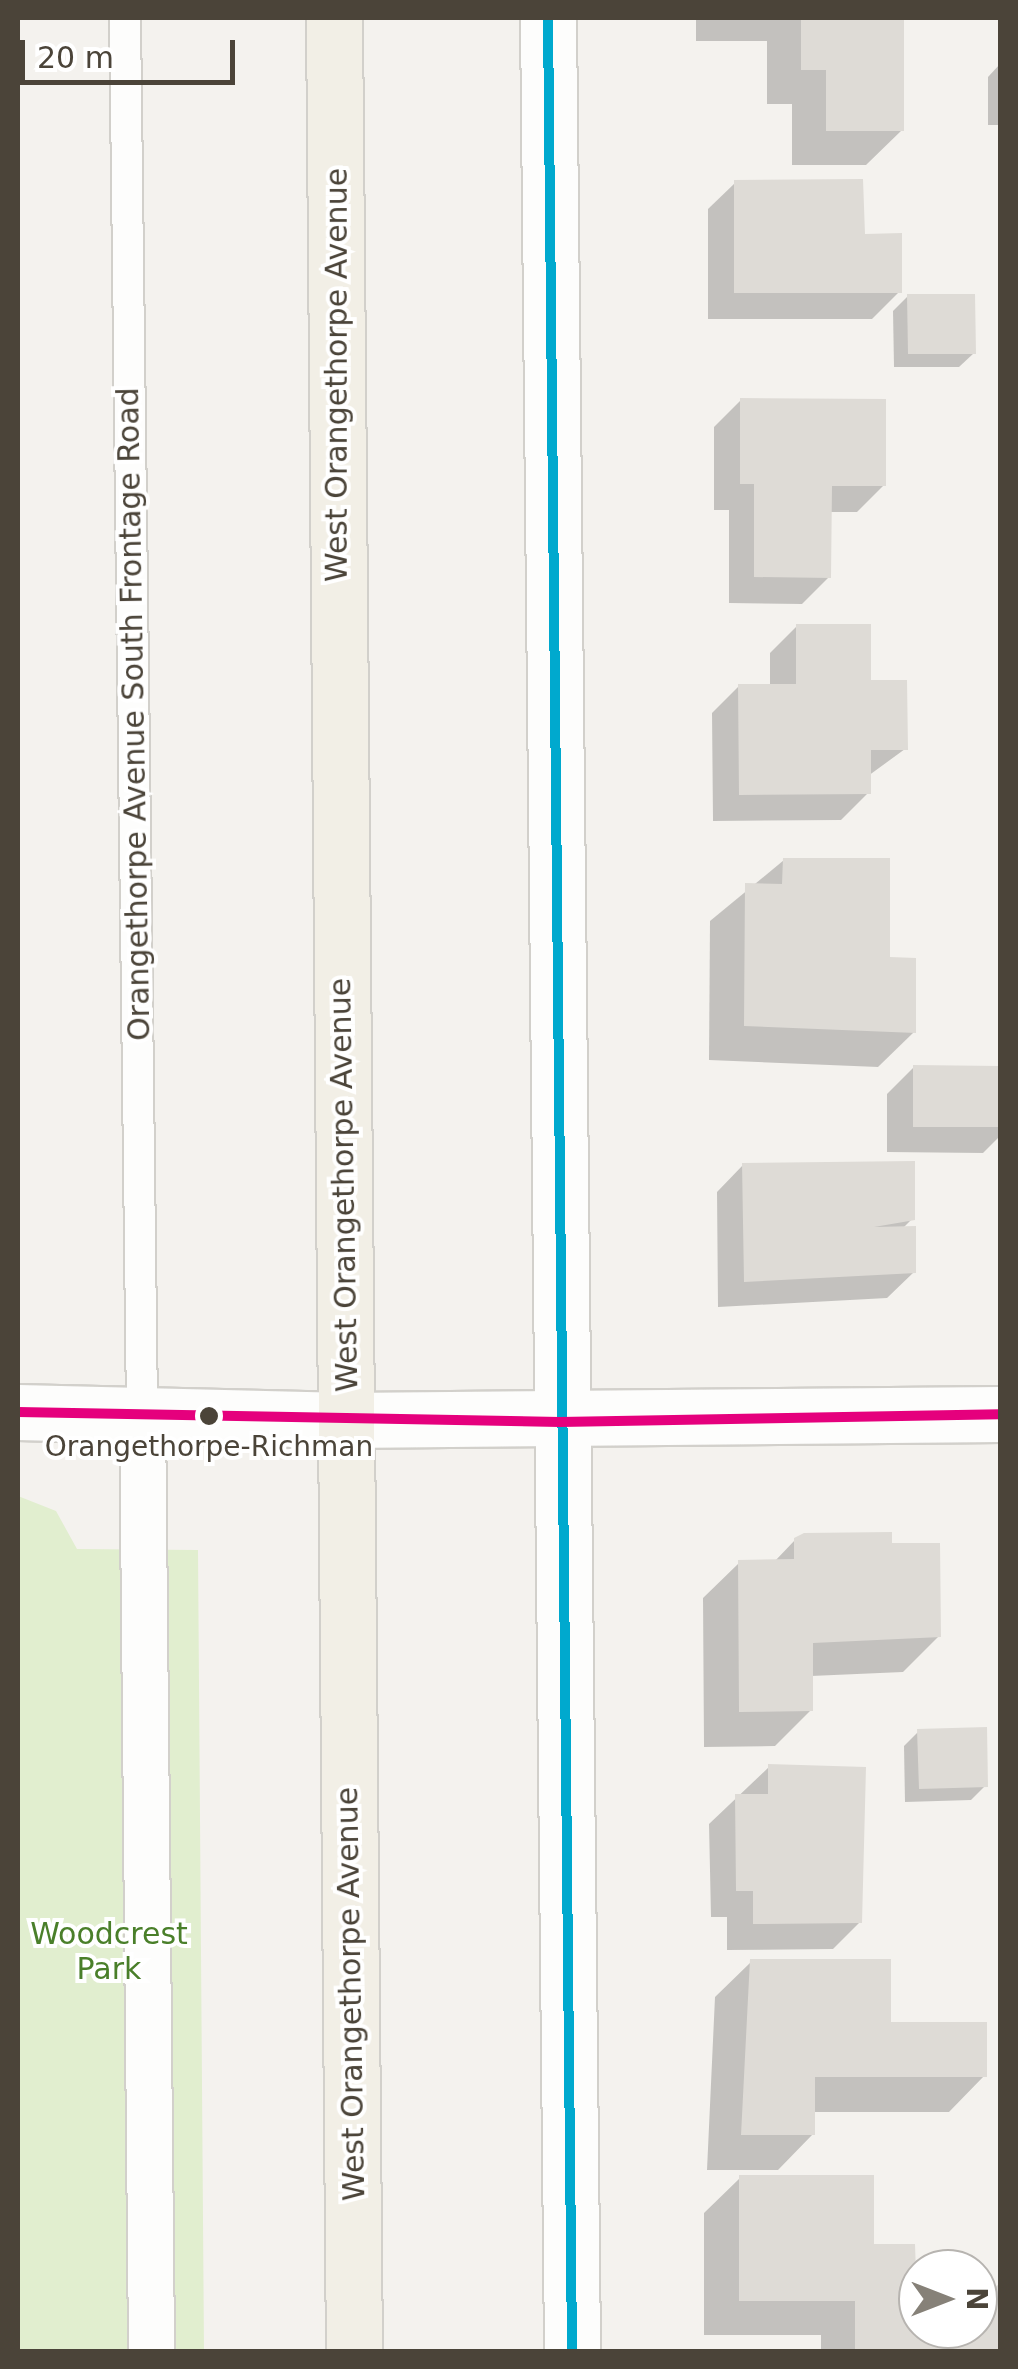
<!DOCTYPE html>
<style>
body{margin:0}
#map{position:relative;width:1018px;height:2369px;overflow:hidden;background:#f4f2ee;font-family:"DejaVu Sans",sans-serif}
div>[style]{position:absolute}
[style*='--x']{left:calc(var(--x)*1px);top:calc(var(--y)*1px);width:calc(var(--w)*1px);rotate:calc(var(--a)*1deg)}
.green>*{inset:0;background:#e1eecf}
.shadow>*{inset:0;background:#0003}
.building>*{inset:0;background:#dedbd6}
.roads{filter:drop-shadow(2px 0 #d2d0cb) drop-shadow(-2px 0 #d2d0cb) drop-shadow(0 2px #d2d0cb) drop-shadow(0 -2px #d2d0cb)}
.service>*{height:30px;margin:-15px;padding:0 15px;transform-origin:15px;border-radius:15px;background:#fdfdfc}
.pedestrian>*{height:45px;margin:-22.5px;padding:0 22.5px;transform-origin:22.5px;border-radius:22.5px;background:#fdfdfc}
.minor>*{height:55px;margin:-27.5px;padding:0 27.5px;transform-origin:27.5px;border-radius:27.5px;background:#fdfdfc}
.tertiary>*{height:55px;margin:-27.5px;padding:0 27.5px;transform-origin:27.5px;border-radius:27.5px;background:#fdfdfc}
.primary>*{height:55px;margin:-27.5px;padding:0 27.5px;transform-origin:27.5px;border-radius:27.5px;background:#f2efe6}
.bus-1>*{height:10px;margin:-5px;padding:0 5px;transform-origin:5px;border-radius:5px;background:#00a9ce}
.bus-2>*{height:10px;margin:-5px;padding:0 5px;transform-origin:5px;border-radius:5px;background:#e5007d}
.dots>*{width:28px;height:28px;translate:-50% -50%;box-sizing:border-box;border:5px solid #fff;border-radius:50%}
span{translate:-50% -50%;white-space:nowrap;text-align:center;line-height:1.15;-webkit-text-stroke:8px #fff;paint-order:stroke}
.bus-label{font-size:28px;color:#4b4439}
.street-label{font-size:30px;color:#4b4439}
.park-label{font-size:30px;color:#4a7f2a}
.frame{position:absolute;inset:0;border:20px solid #4b4439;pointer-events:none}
.north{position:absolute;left:898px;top:2249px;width:100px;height:100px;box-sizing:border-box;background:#fff;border:2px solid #b7b4b0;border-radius:50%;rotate:90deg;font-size:28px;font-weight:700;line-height:40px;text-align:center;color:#4b4439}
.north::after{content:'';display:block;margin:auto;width:35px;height:45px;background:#868178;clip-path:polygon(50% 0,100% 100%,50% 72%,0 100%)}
.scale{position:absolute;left:20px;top:40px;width:215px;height:45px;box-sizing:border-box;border:5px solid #4b4439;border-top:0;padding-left:12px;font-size:30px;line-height:35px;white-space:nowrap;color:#4b4439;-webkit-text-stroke:8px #fff;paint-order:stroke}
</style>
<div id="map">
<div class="green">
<i style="clip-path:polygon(18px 1496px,56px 1511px,77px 1549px,198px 1550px,204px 2351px,18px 2351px)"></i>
</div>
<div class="shadow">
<i style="clip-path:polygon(696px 18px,902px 18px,902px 130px,866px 165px,792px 165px,792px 104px,767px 104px,767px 41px,696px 41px)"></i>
<i style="clip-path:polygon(1000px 64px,1000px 125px,988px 125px,988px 77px)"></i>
<i style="clip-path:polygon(735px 183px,862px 237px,899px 292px,872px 319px,708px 319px,708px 209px)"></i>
<i style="clip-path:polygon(908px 296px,974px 353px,959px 367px,894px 367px,893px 311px)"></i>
<i style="clip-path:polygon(741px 400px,884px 485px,857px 512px,829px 512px,829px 577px,802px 604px,729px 603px,729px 510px,714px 510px,714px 427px)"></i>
<i style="clip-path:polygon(797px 626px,905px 749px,868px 776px,868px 793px,841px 820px,713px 821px,712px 713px,739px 686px,770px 686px,770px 653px)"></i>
<i style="clip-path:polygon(784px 860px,887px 959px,914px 1032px,878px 1067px,709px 1060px,710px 921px)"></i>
<i style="clip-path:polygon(914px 1067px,1000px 1068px,1000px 1136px,983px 1153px,887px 1152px,887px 1094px)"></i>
<i style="clip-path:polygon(743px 1165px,912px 1219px,903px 1228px,914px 1272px,887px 1298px,718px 1307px,717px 1192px)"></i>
<i style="clip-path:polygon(795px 1540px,939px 1636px,903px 1672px,811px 1676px,811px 1710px,775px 1746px,704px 1747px,703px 1598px,739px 1563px,774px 1562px)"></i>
<i style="clip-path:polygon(918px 1732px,985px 1786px,971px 1800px,905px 1802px,904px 1746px)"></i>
<i style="clip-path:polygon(769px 1767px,860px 1922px,833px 1949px,727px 1950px,727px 1917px,711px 1917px,709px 1824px)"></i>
<i style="clip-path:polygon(751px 1962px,888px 2025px,984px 2076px,949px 2112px,813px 2112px,813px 2134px,778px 2170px,707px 2170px,715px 1997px)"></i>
<i style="clip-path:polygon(740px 2178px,872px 2247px,918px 2302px,918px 2329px,978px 2329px,978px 2294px,1000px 2292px,1000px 2352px,821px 2352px,821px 2335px,704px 2335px,704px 2213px)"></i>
</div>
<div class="building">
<i style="clip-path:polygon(801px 18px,904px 18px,904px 131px,826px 131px,826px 70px,801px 70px)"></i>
<i style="clip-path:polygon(863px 179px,865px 234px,902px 233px,902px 293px,734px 293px,734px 180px)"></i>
<i style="clip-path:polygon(907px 294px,975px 294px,976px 354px,908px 354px)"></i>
<i style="clip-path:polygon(740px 398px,886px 399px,886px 486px,832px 486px,831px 578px,754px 577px,754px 484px,740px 484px)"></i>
<i style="clip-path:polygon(796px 624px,871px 624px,871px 680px,907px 680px,908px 750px,871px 750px,871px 794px,739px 795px,738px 684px,796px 684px)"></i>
<i style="clip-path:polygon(783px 858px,890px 858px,890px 957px,916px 958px,916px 1033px,744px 1026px,745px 883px,782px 884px)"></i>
<i style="clip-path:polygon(913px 1065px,1000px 1066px,1000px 1127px,913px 1127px)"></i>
<i style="clip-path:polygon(915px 1161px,915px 1220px,874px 1227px,916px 1226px,916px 1273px,744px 1282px,742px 1163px)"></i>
<i style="clip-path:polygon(892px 1532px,892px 1543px,940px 1543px,941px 1637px,813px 1643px,813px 1711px,739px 1712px,738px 1560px,794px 1559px,794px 1538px,804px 1533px)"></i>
<i style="clip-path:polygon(987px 1727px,988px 1787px,919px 1789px,917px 1729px)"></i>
<i style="clip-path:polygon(768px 1764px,866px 1767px,862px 1923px,753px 1924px,753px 1891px,736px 1891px,735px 1794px,768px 1794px)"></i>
<i style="clip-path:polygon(750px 1959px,891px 1959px,891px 2022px,987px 2022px,987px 2077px,815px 2077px,815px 2135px,741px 2135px)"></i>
<i style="clip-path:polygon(739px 2175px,874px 2175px,874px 2244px,915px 2244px,918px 2329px,978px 2329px,978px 2295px,1000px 2284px,1000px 2352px,855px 2352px,855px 2301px,739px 2301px)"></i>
</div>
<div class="roads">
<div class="service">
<i style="--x:125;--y:18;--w:1392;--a:89.3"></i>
</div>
<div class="pedestrian">
<i style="--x:142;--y:1410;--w:942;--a:89.45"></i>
</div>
<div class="minor">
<i style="--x:548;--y:18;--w:2334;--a:89.41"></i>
<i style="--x:18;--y:1412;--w:328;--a:1.4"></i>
</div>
<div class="tertiary">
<i style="--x:346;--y:1420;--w:654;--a:-0.53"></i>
</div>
<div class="primary">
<i style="--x:334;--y:18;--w:2334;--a:89.51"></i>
</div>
</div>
<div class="bus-1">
<i style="--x:548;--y:18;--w:2334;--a:89.41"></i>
</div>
<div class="bus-2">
<i style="--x:18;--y:1412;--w:542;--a:1.06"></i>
<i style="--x:560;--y:1422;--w:440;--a:-1"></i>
</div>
<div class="dots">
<i style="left:209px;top:1416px;background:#4b4439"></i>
</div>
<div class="bus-label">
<span style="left:209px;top:1447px">Orangethorpe-Richman</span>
</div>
<div class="street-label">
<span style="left:337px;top:375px;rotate:-90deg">West Orangethorpe Avenue</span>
<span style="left:134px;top:714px;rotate:-91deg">Orangethorpe Avenue South Frontage Road</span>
<span style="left:344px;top:1185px;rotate:-91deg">West Orangethorpe Avenue</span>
<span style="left:351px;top:1994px;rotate:-91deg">West Orangethorpe Avenue</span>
</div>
<div class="park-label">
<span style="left:109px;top:1951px">Woodcrest<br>Park</span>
</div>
<div class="frame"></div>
<div class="north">N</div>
<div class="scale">20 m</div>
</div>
